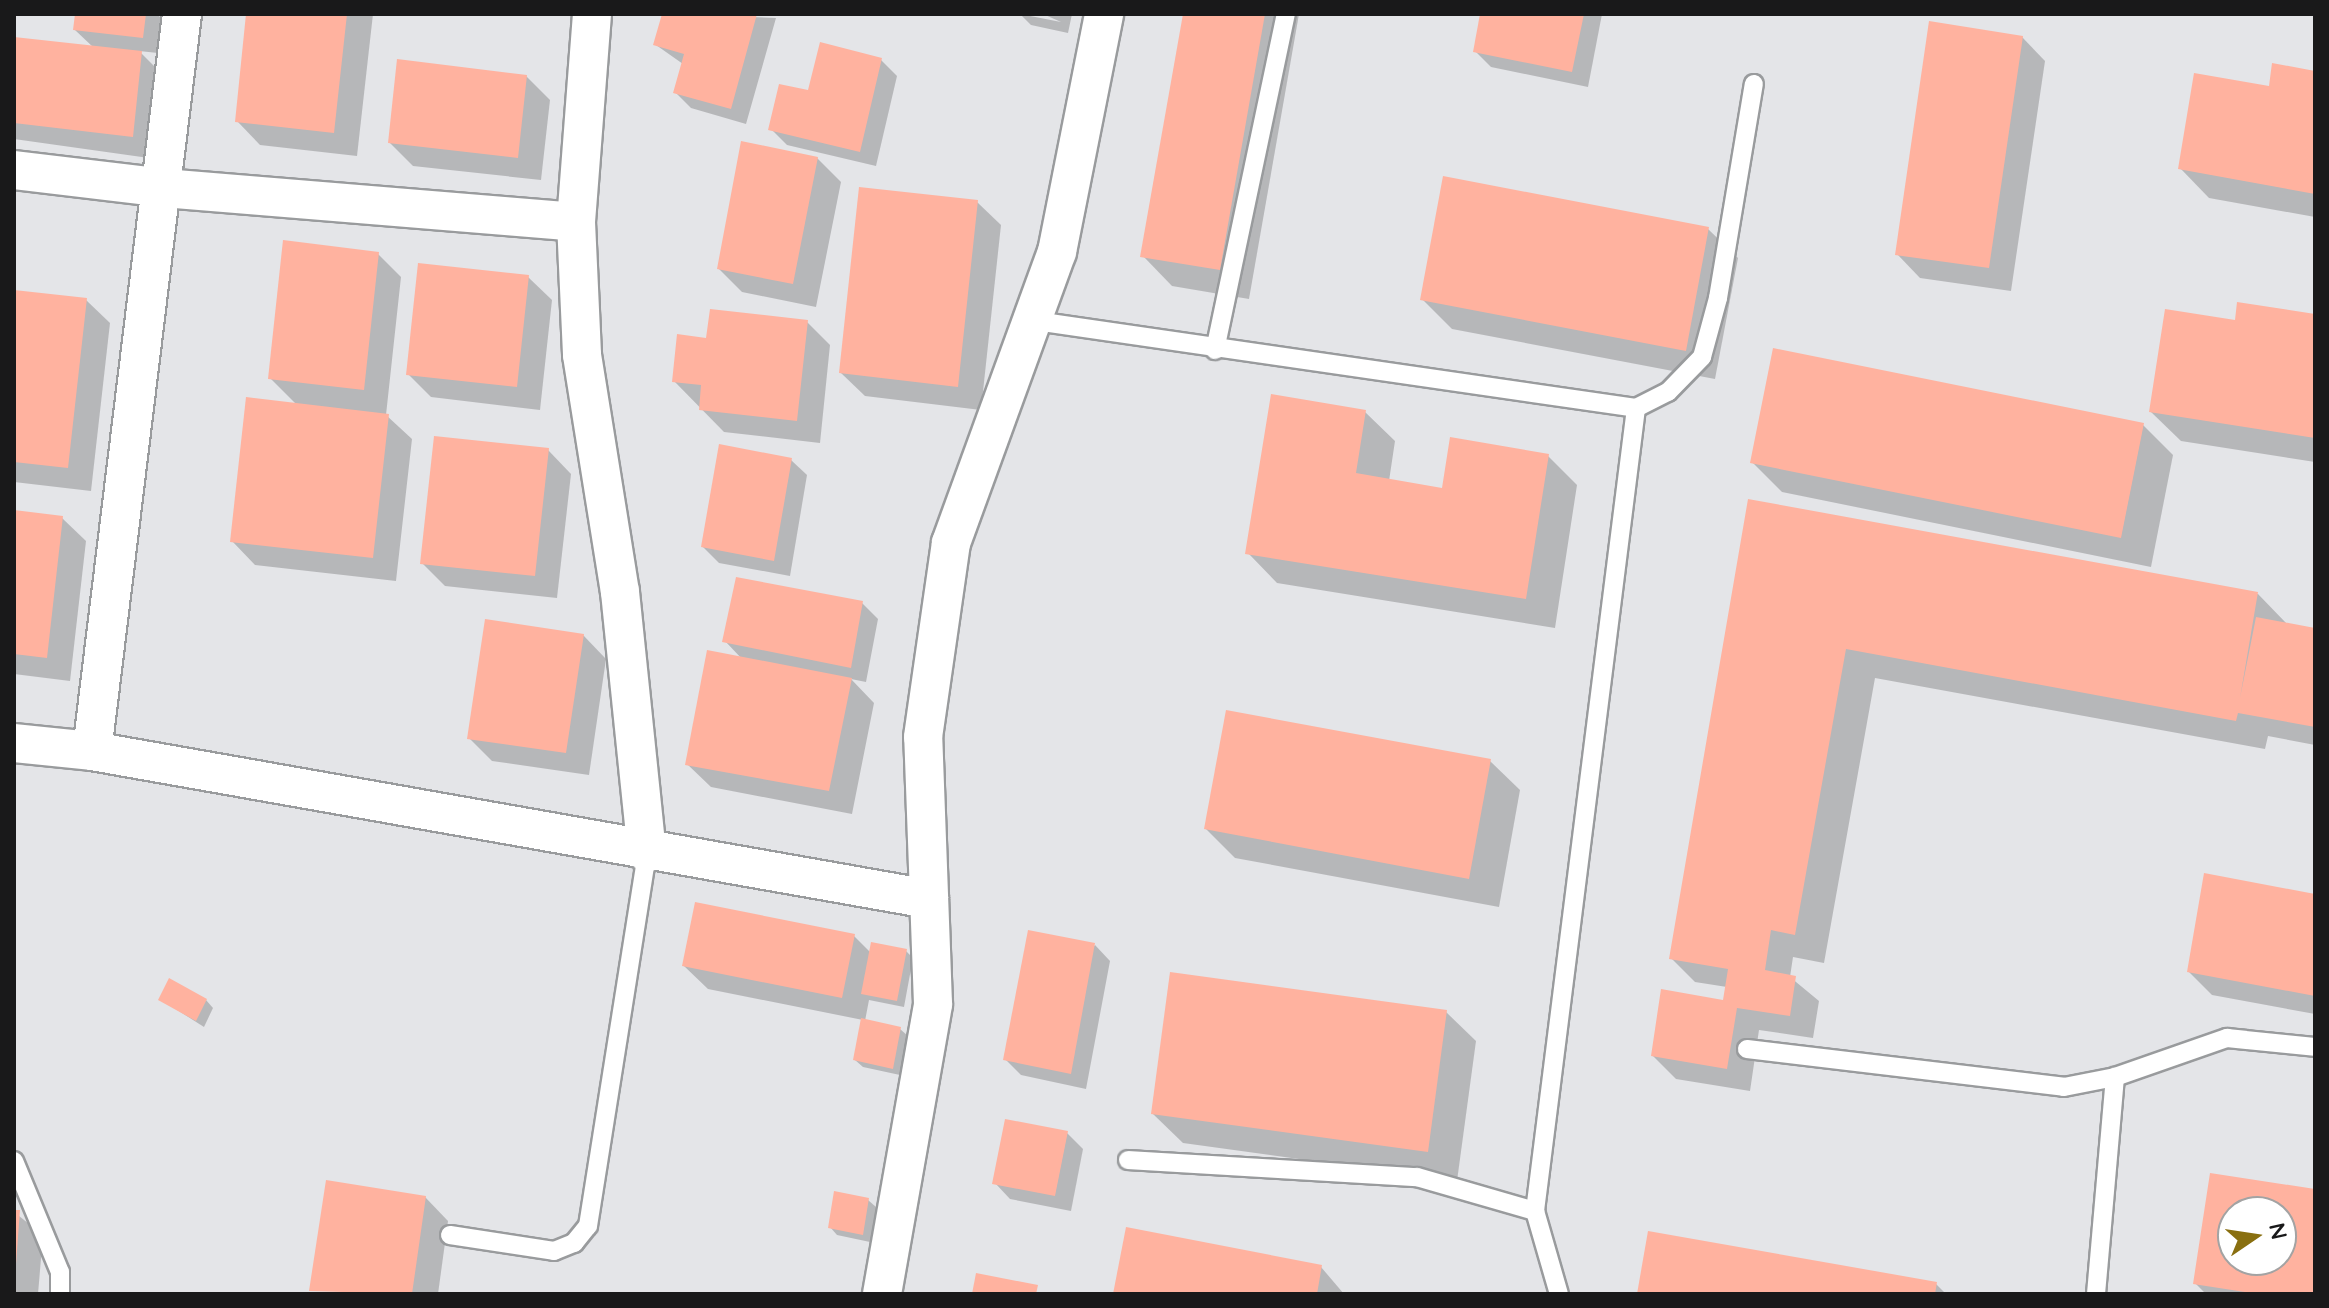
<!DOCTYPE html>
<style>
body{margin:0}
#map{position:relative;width:2329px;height:1308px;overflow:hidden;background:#e4e5e8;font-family:Quicksand,sans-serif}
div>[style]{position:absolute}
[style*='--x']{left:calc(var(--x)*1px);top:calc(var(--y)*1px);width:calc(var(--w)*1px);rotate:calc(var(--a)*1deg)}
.shadow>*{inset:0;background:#0003}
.building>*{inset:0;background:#ffb29f}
.roads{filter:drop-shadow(2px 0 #999b9d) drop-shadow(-2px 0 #999b9d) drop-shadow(0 2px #999b9d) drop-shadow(0 -2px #999b9d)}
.lane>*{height:18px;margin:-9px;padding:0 9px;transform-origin:9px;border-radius:9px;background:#fff}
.street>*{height:38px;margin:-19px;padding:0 19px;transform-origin:19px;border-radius:19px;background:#fff}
span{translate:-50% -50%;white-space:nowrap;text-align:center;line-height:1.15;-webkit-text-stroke:8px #fff;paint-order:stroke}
.frame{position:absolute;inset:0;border:16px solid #19191a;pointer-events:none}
.north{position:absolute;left:2217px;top:1196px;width:80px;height:80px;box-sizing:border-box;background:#fff;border:2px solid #a3a3a3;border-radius:50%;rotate:77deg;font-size:22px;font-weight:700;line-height:32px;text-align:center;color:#19191a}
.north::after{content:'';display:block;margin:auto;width:28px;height:36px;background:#896f10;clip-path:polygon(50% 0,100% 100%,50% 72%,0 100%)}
</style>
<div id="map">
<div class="shadow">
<i style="clip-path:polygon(77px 14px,157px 14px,162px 19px,158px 53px,139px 51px,164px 76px,156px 159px,14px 139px,14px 39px,94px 48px,75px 30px)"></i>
<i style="clip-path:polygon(248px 14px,373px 14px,357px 156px,260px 145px,237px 121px)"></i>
<i style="clip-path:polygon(664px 14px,776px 18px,746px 124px,691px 108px,675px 92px,683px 64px,656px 45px)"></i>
<i style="clip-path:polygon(1020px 14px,1061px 22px,1043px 14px,1072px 14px,1068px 33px,1031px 25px)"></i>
<i style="clip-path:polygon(1185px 14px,1299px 14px,1249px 299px,1172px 286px,1143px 256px)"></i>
<i style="clip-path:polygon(1482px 14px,1602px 14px,1588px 87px,1491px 67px,1475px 51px)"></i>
<i style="clip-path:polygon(2022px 37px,2045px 61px,2011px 291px,1920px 278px,1897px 254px)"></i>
<i style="clip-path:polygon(881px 60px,897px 76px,876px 166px,787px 145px,771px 129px)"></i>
<i style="clip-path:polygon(2315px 73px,2315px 217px,2209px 198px,2180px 168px)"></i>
<i style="clip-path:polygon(526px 76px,550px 100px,541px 180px,413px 166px,390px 143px)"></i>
<i style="clip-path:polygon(817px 158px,841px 182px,816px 307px,742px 292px,719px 269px)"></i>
<i style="clip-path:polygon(977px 202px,1001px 225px,981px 410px,865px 396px,841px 373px)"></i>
<i style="clip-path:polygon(1708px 229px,1738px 258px,1715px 379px,1452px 329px,1422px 299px)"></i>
<i style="clip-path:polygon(378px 254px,401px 277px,386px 415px,412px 439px,396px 581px,255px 565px,232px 541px,297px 405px,270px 378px)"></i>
<i style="clip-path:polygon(528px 277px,552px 300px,540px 410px,431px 397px,408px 374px)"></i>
<i style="clip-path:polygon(14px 292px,86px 300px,110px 323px,91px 491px,14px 482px)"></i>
<i style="clip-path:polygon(2315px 316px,2315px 462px,2181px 441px,2151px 412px,2236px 322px)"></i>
<i style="clip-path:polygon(807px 322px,830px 345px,820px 443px,724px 432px,674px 381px,708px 340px)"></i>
<i style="clip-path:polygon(1365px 412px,1395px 441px,1389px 481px,1444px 490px,1548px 456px,1577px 485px,1555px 628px,1277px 583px,1248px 553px)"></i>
<i style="clip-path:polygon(2143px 425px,2173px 455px,2151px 567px,1782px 492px,1752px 462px)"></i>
<i style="clip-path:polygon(548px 450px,571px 474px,557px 598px,445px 586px,422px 563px)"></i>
<i style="clip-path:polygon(791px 460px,807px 475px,790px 576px,719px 563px,703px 547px)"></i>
<i style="clip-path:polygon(1749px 501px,2258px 594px,2287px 624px,2315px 630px,2315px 745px,2268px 736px,2265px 749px,1875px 678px,1824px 963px,1793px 957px,1790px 977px,1819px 1001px,1813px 1038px,1759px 1030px,1750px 1091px,1676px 1079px,1653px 1056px,1724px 1002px,1727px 987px,1695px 982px,1672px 959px)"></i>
<i style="clip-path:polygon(14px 512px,62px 518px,86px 541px,70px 681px,14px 674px)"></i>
<i style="clip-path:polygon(862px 603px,878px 619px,866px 682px,851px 679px,874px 703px,852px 814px,711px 787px,687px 764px,742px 659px,725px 641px)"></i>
<i style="clip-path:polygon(583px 635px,606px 659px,589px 775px,492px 761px,469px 738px)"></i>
<i style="clip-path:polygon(1490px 761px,1520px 790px,1499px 907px,1235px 858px,1206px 829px)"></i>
<i style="clip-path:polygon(2315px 896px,2315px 1014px,2212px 995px,2189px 972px)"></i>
<i style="clip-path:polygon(854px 936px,871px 953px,906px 951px,913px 958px,904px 1007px,869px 1000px,865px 1021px,900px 1029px,908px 1036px,900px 1075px,863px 1067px,855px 1060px,863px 1020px,708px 989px,684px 966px)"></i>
<i style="clip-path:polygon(1095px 945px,1110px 961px,1086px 1089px,1021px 1075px,1005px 1059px)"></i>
<i style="clip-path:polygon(160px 999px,206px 1000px,213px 1008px,204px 1027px)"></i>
<i style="clip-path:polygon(1446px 1012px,1476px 1041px,1457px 1181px,1183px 1143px,1153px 1114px)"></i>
<i style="clip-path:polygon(1067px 1133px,1083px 1149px,1071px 1211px,1010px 1199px,995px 1183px)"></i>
<i style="clip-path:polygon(evenodd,2212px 1175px,2315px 1191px,2315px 1294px,2206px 1294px,2195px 1283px,2212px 1175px,2233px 1212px,2281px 1212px,2281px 1260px,2233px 1260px,2233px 1212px)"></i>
<i style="clip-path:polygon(425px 1197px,448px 1221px,438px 1294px,311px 1290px)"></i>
<i style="clip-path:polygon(868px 1200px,876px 1207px,870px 1242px,837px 1235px,830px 1227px)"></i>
<i style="clip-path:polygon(14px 1212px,43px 1235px,38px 1294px,14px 1294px)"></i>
<i style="clip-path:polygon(1321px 1267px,1344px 1294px,1115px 1294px)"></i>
<i style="clip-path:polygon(1936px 1284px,1946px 1294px,1639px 1294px)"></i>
</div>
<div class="building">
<i style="clip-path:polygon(75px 14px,146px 14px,143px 38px,73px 30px)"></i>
<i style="clip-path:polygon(246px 14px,347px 14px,334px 133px,235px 122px)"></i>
<i style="clip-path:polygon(662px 14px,757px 14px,731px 109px,673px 93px,684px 54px,653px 45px)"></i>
<i style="clip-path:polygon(1183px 14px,1265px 14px,1220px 270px,1140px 257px)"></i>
<i style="clip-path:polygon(1480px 14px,1584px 14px,1572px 72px,1473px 52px)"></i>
<i style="clip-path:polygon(1929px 21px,2023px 36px,1989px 268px,1895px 255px)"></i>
<i style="clip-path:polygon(14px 37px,142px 51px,133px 137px,14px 123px)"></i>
<i style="clip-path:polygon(820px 42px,882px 58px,860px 152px,768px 130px,779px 84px,808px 90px)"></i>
<i style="clip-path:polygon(397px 59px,527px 75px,518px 158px,388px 143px)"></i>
<i style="clip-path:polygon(2272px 63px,2315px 71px,2315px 194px,2178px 169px,2194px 73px,2269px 86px)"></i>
<i style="clip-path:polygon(741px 141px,818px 157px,793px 284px,717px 269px)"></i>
<i style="clip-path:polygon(1443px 176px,1709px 227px,1686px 351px,1420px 300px)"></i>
<i style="clip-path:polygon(859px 187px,978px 200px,958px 387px,839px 373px)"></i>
<i style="clip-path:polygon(283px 240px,379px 252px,364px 390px,268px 379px)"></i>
<i style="clip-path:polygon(418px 263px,529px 275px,517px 387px,406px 375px)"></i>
<i style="clip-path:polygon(14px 290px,87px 298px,68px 468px,14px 462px)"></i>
<i style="clip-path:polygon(2237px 302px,2315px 314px,2315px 438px,2149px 412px,2165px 309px,2235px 320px)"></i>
<i style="clip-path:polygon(710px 309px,808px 320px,797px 421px,699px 410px,701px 385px,672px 382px,677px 334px,706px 338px)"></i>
<i style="clip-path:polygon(1773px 348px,2144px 423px,2121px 538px,1750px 463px)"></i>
<i style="clip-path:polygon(1271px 394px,1366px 410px,1356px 473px,1442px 488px,1450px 437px,1549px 454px,1526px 599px,1245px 554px)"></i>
<i style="clip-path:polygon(246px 397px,389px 414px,373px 558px,230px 542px)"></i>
<i style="clip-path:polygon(434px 436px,549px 448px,535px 576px,420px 564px)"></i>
<i style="clip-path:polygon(719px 444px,792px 458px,774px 561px,701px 547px)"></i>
<i style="clip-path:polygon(1748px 499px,2258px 592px,2240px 698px,2256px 617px,2315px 628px,2315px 727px,2238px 713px,2236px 721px,1846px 649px,1795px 935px,1771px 930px,1765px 970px,1796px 976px,1790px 1016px,1737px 1008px,1727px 1069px,1651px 1056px,1661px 989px,1723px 1000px,1728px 969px,1669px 959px)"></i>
<i style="clip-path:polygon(14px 510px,63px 516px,47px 658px,14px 654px)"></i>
<i style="clip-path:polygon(736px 577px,863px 601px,851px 668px,722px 642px)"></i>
<i style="clip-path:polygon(485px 619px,584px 634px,566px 753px,467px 739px)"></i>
<i style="clip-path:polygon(707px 650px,852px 678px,829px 791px,685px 765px)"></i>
<i style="clip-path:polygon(1226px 710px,1491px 759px,1469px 879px,1204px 829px)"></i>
<i style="clip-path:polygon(2204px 873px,2315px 894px,2315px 996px,2187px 972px)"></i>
<i style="clip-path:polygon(695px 902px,855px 934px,842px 998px,682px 966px)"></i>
<i style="clip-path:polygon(1028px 930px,1095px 943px,1071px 1074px,1003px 1060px)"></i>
<i style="clip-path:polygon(871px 942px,907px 949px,897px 1001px,861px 994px)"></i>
<i style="clip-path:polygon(1170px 972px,1447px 1010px,1428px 1152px,1151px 1114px)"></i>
<i style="clip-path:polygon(169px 978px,207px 999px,196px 1021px,158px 1000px)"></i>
<i style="clip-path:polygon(861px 1018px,901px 1027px,893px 1069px,853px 1060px)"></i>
<i style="clip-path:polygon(1005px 1119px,1068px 1131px,1055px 1196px,992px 1184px)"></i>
<i style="clip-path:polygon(evenodd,2210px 1173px,2315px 1189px,2315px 1294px,2258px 1294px,2193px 1284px,2210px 1173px,2233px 1212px,2281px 1212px,2281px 1260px,2233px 1260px,2233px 1212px)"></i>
<i style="clip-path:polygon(326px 1180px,426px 1196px,412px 1294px,309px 1291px)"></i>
<i style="clip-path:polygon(834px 1191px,869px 1198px,863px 1235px,828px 1228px)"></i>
<i style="clip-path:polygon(14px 1210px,20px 1210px,16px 1264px,14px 1264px)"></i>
<i style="clip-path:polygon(1126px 1227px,1322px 1265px,1317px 1294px,1113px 1294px)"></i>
<i style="clip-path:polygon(1648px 1231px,1937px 1282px,1935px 1294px,1637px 1294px)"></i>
<i style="clip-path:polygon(976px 1273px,1038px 1285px,1036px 1294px,972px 1294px)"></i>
</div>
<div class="roads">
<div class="lane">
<i style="--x:1029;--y:320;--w:613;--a:8.25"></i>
<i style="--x:1636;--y:408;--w:36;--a:-27"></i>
<i style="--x:1668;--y:392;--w:49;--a:-45.8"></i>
<i style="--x:1702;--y:357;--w:61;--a:-74.8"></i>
<i style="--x:1718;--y:298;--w:217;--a:-80.5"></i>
<i style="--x:1215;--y:350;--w:343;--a:-78.1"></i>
<i style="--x:1747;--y:1049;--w:319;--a:6.8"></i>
<i style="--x:2064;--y:1087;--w:52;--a:-11.1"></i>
<i style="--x:2115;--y:1077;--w:119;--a:-19.2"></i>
<i style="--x:2227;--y:1038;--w:88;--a:5.8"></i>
<i style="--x:1128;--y:1160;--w:289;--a:3.4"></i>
<i style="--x:1417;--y:1177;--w:123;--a:16.1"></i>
<i style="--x:1535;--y:1211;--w:86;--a:73.9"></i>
<i style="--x:14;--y:1161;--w:120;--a:67.5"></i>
<i style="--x:60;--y:1272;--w:22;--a:90"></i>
<i style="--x:1535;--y:1211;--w:809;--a:-82.83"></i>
<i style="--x:450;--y:1235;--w:105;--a:8.7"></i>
<i style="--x:554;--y:1251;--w:22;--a:-22"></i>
<i style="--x:574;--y:1243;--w:22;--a:-51"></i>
<i style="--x:588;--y:1226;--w:378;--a:-81"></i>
<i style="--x:2096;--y:1294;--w:218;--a:-85"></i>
</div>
<div class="street">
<i style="--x:592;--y:14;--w:209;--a:94.4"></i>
<i style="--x:576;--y:222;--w:133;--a:87.4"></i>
<i style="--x:582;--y:355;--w:240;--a:80.9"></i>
<i style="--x:620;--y:592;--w:262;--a:84.1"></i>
<i style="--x:14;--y:170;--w:151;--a:6.8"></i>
<i style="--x:164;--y:188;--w:413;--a:4.7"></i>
<i style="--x:14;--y:743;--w:78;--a:5.9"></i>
<i style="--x:92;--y:751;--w:850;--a:10.03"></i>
<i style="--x:92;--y:751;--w:742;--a:-83.04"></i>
<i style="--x:882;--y:1294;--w:294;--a:-80"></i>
<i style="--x:933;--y:1004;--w:267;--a:-92.1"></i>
<i style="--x:923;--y:737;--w:196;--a:-81.8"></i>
<i style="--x:951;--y:543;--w:310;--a:-70"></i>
<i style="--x:1057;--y:252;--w:243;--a:-78.8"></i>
</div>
</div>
<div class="frame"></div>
<div class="north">N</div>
</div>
